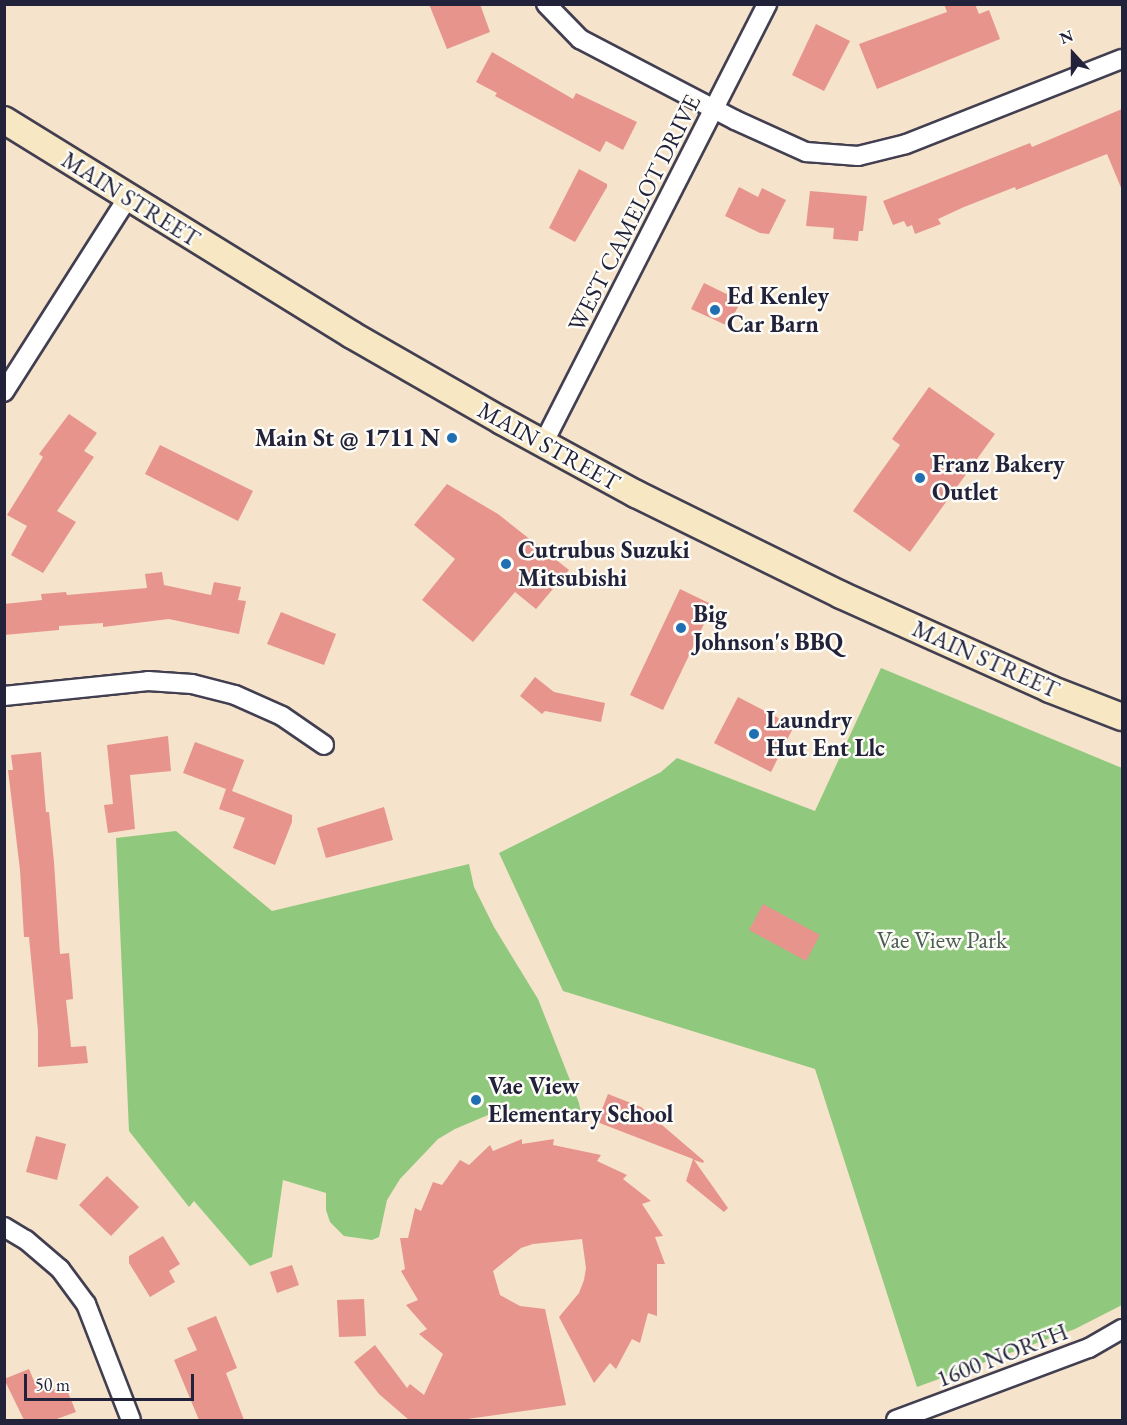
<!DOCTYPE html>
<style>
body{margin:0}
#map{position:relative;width:1127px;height:1425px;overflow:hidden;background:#f5e3cb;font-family:"EB Garamond",serif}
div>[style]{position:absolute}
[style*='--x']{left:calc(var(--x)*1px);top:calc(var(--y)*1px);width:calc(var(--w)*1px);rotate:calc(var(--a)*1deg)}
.green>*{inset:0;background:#90c97d}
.building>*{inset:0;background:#e7948d}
.roads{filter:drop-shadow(2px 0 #423f51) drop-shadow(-2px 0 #423f51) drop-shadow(0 2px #423f51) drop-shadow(0 -2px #423f51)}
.street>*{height:18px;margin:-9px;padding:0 9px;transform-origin:9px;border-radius:9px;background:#fff}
.secondary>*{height:26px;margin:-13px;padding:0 13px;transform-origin:13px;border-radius:13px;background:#f7e8c3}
.dots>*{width:16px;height:16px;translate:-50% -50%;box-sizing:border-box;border:3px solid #fdfcf7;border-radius:50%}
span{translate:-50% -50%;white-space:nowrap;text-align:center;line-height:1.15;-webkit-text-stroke:5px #fdfcf7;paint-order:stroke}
.street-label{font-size:24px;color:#22223b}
.poi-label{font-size:24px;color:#22223b;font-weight:700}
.left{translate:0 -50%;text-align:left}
.right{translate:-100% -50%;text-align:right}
.park-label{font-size:24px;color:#485c52}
.frame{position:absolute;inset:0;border:6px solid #22223b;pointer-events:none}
.north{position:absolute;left:1043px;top:24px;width:60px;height:60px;-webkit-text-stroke:4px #fdfcf7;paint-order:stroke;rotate:339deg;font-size:16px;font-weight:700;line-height:24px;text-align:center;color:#22223b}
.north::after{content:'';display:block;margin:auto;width:21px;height:27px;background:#22223b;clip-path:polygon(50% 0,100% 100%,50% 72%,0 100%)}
.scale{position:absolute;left:24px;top:1374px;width:170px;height:27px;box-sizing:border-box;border:3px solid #22223b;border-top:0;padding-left:8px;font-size:18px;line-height:21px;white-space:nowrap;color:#22223b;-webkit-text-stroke:4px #fdfcf7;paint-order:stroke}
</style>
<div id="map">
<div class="green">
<i style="clip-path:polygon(881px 668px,1122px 768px,1122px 1305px,1075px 1329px,917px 1387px,815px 1069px,563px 991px,499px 853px,661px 772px,677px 758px,815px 811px)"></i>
<i style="clip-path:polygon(176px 831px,272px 911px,469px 864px,474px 887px,494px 927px,538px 999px,579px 1103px,582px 1118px,553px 1111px,528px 1109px,488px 1115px,455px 1129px,438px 1139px,400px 1179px,387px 1200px,379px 1237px,372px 1240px,344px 1236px,330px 1222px,326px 1210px,326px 1193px,283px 1180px,272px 1257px,250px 1266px,194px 1201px,189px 1207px,129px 1131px,116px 838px)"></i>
</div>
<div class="building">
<i style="clip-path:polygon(429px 4px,480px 4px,490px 32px,447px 49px)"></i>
<i style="clip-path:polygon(944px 4px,975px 4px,979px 14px,989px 10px,1000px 39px,877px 89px,859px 44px,947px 12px)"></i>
<i style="clip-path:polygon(816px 24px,850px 41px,824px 91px,792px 75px)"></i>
<i style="clip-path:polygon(492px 52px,573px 99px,576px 93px,637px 122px,623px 150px,606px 141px,600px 152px,495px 96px,497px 93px,476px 82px)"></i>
<i style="clip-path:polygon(1122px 109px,1122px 190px,1107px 154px,1016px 190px,1015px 187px,964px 207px,938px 219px,941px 224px,915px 234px,912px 225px,907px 227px,904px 221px,893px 225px,883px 201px,1030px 143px,1032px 147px)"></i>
<i style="clip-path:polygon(579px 169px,607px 184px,607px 187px,575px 242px,549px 228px)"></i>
<i style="clip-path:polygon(739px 187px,758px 197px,762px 188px,786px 200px,769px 234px,760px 233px,725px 216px)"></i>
<i style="clip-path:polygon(810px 191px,867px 196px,863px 231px,859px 231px,858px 241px,833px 239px,834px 228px,806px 226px)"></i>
<i style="clip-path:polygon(704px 283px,741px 301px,728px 326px,691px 309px)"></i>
<i style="clip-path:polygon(929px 387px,995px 434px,910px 552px,853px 511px,900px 445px,892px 439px)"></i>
<i style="clip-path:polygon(69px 414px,97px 433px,84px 451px,94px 457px,57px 511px,76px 522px,43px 573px,11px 555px,27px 526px,7px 515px,43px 457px,39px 454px)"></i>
<i style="clip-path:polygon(160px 445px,253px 491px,238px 521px,145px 474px)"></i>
<i style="clip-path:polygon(447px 484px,498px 514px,569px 570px,536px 609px,515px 592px,473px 642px,422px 600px,455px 559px,414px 525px)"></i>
<i style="clip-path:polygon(162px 572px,164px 585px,211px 595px,214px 582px,241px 587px,238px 600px,246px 601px,239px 634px,169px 619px,103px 627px,103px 623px,59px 626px,59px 630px,4px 635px,4px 604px,42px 600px,41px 594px,66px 592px,67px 595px,147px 588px,145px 574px)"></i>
<i style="clip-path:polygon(680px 589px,713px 605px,663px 710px,630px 695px)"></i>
<i style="clip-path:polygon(281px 612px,336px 634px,324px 665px,267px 644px)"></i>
<i style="clip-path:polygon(535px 677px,554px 692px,605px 703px,601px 722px,545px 711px,542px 714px,520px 696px)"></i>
<i style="clip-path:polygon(738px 697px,794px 726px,771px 772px,714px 743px)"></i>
<i style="clip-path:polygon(168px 736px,171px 771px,130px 775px,135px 829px,108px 833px,104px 805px,113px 804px,107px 745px)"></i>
<i style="clip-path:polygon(195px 742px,244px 760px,232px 791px,292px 815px,292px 822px,275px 865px,233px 848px,245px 818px,219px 809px,226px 789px,183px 773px)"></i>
<i style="clip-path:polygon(41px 752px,46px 812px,49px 812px,54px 862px,60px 954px,69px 953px,72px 985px,73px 999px,66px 1000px,71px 1047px,86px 1046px,88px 1063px,38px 1067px,38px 1031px,29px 937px,24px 937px,20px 870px,8px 770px,13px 770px,11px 755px)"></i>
<i style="clip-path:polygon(384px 807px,393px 840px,326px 858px,317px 828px)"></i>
<i style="clip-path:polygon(763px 904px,820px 935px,806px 961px,749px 930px)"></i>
<i style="clip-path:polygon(608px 1094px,641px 1107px,704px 1161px,703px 1163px,694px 1160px,728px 1208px,724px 1212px,686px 1181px,693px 1159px,597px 1122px)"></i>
<i style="clip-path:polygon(36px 1136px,66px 1144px,57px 1180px,26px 1172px)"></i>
<i style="clip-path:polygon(522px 1139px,522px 1144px,554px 1139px,553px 1145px,601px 1155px,597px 1161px,627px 1175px,623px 1179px,651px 1201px,642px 1204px,663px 1236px,655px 1237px,665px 1264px,657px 1264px,657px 1316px,648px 1313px,640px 1343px,632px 1339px,616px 1369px,610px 1363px,594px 1383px,559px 1317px,579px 1293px,584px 1280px,586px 1268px,582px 1239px,533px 1244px,521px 1248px,493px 1271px,500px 1295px,520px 1306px,545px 1309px,566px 1405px,460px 1420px,409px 1420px,379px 1394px,354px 1362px,375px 1345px,407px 1388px,410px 1384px,424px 1395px,443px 1354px,419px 1334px,427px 1329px,406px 1305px,418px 1300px,401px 1271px,405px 1269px,400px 1238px,408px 1238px,415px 1208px,421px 1211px,433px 1182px,442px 1185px,460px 1160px,469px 1165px,490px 1145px,493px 1151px)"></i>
<i style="clip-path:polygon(107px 1176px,139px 1207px,111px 1236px,79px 1205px)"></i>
<i style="clip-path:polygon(163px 1236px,180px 1264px,169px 1271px,175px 1282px,150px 1297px,129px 1263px,129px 1256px)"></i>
<i style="clip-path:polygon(292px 1265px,299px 1285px,277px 1293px,270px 1272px)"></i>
<i style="clip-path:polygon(364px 1299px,366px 1336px,339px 1337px,337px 1300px)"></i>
<i style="clip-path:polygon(216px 1316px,237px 1368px,226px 1373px,244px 1420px,199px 1420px,174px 1360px,197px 1350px,187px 1328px)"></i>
<i style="clip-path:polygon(29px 1369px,37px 1388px,44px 1385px,47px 1392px,65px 1385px,76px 1412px,54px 1420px,24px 1420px,4px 1379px)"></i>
</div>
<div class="roads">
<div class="street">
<i style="--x:546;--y:4;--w:49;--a:45.8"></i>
<i style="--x:580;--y:39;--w:175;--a:27.6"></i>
<i style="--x:735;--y:120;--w:78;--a:24.3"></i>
<i style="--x:806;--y:152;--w:52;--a:4.4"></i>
<i style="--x:858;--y:156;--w:49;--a:-14"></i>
<i style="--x:906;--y:144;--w:232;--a:-21.5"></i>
<i style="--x:4;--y:392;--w:231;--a:-57.5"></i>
<i style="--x:543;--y:444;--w:494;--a:-63"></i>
<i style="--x:4;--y:696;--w:145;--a:-5.9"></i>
<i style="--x:148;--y:681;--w:44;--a:3.9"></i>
<i style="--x:192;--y:684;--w:44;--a:14.3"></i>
<i style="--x:235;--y:695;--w:51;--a:24.1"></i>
<i style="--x:282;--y:716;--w:51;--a:34.6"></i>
<i style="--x:4;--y:1227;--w:26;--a:31"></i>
<i style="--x:26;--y:1240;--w:45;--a:40.5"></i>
<i style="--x:60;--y:1269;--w:44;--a:53.4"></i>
<i style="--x:86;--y:1304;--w:124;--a:68.8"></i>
<i style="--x:896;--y:1420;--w:206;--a:-20.5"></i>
<i style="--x:1089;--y:1348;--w:38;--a:-30"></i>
</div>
<div class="secondary">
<i style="--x:4;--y:120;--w:409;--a:31.7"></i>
<i style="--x:352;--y:335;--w:173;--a:29.8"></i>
<i style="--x:502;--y:421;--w:153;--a:28.6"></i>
<i style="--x:636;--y:494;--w:229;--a:26.2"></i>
<i style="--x:841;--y:595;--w:229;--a:24.2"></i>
<i style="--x:1050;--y:689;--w:77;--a:21.3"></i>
</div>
</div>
<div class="dots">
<i style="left:715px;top:310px;background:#1f6fb2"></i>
<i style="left:452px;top:438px;background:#1f6fb2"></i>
<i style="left:920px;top:478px;background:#1f6fb2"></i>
<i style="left:506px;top:564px;background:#1f6fb2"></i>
<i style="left:681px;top:628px;background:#1f6fb2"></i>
<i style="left:754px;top:734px;background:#1f6fb2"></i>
<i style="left:476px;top:1100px;background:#1f6fb2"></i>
</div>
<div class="street-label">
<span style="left:131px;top:199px;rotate:32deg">MAIN STREET</span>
<span style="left:634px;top:213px;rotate:-63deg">WEST CAMELOT DRIVE</span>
<span style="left:549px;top:446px;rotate:29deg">MAIN STREET</span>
<span style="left:986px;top:659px;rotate:24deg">MAIN STREET</span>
<span style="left:1002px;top:1355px;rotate:-21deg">1600 NORTH</span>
</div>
<div class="poi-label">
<span class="left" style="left:727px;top:310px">Ed Kenley<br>Car Barn</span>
<span class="right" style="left:440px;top:438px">Main St @ 1711 N</span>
<span class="left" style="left:932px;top:478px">Franz Bakery<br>Outlet</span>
<span class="left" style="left:518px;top:564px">Cutrubus Suzuki<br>Mitsubishi</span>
<span class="left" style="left:693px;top:628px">Big<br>Johnson's BBQ</span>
<span class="left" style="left:766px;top:734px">Laundry<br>Hut Ent Llc</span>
<span class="left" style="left:488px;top:1100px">Vae View<br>Elementary School</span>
</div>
<div class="park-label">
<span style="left:942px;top:940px">Vae View Park</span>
</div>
<div class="frame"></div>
<div class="north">N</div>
<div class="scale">50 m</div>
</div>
